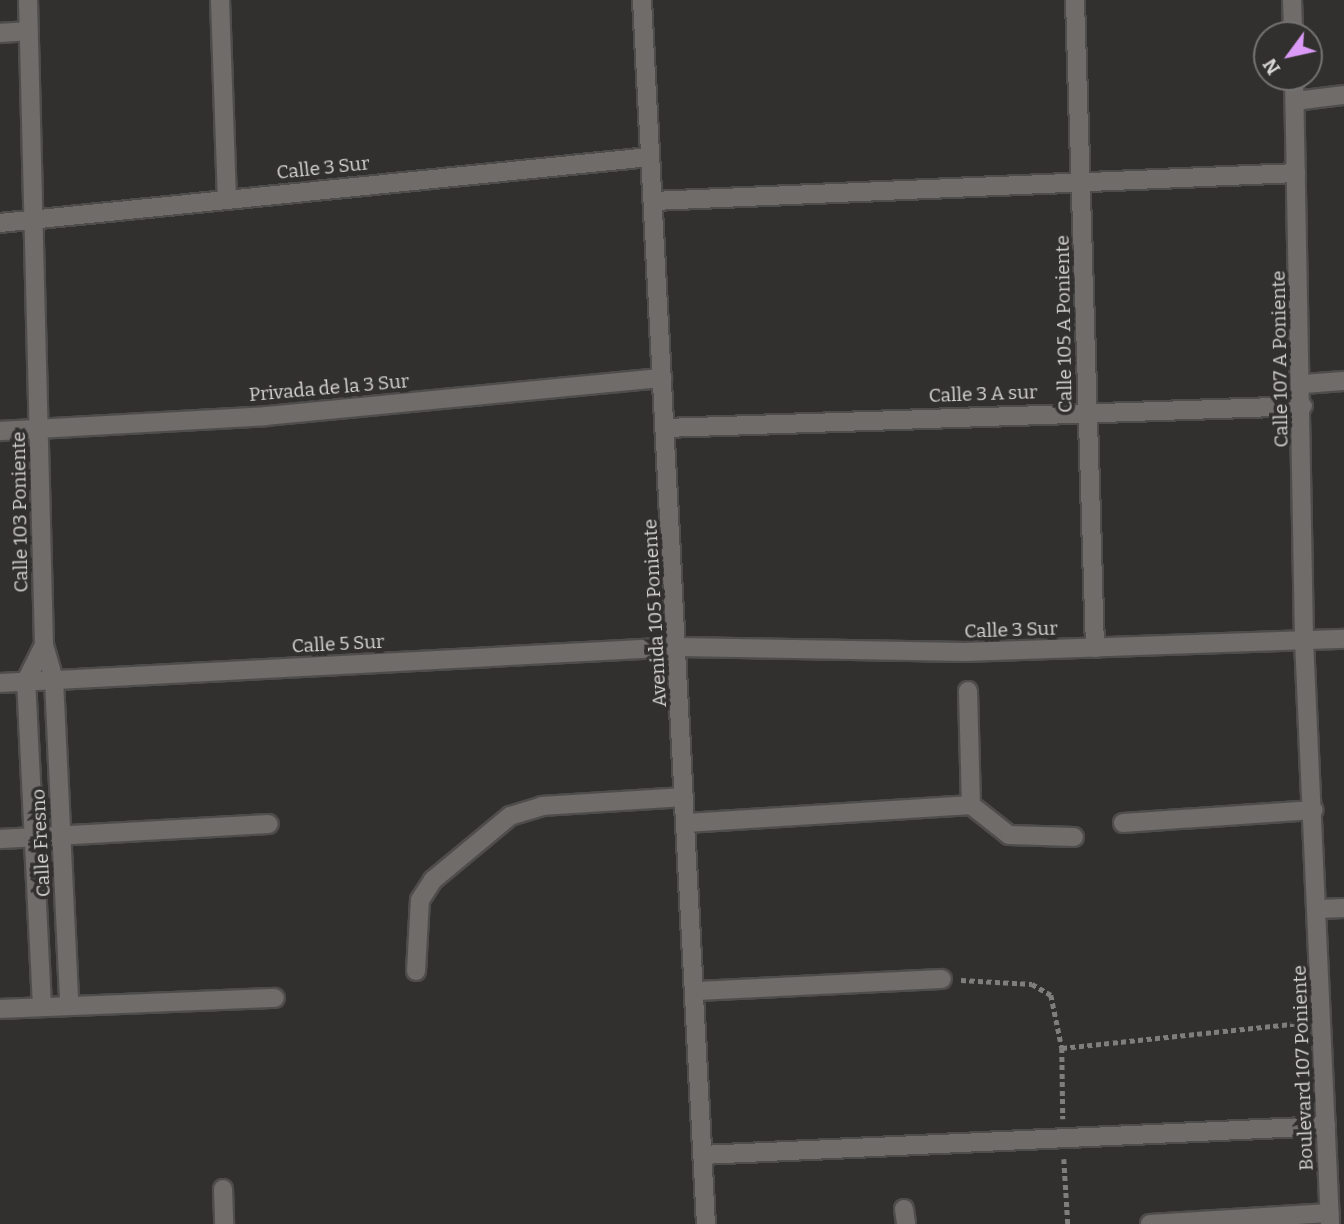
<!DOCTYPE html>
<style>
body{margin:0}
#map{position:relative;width:1344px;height:1224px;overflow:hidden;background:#32302e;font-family:Bitter,serif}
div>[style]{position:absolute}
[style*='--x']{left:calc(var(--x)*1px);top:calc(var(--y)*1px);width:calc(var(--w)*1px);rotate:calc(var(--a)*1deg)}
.path>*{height:4.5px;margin-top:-2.25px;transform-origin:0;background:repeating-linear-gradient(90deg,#807e7c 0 5px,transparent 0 8.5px)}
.roads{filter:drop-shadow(2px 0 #4f4d4c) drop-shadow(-2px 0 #4f4d4c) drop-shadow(0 2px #4f4d4c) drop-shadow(0 -2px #4f4d4c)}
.minor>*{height:18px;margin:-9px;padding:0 9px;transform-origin:9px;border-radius:9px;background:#6f6c6a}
span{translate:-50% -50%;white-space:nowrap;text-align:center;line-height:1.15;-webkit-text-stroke:7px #32302e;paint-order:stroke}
.street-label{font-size:19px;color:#d8d6d5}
.north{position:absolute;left:1253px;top:21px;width:70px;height:70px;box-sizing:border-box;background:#32302e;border:2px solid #747271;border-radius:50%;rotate:237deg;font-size:19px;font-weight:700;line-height:28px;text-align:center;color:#d8d6d5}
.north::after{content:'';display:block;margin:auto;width:24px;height:32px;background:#da9af6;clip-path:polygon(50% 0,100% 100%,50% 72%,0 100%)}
</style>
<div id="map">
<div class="path">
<i style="--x:961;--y:980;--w:71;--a:3.2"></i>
<i style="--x:1032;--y:984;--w:22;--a:30"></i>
<i style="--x:1051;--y:995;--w:54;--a:78.3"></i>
<i style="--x:1062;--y:1048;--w:71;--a:89.2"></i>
<i style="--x:1062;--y:1048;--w:240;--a:-6"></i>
<i style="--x:1064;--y:1159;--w:65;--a:86.5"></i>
</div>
<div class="roads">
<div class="minor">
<i style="--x:28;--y:0;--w:645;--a:88.58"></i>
<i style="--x:44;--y:645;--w:36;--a:74"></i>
<i style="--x:54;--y:680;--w:324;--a:87.3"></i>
<i style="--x:220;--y:0;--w:199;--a:88"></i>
<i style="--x:642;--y:0;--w:1226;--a:87.01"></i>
<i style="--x:1075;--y:0;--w:648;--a:88.23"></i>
<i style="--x:1292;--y:0;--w:35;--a:88"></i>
<i style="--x:0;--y:33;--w:28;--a:-4"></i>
<i style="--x:1294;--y:77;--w:563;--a:88.98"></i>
<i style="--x:1304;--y:640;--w:585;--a:87.45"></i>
<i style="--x:1295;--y:101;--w:49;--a:-7"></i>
<i style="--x:653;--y:201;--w:644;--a:-2.49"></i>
<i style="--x:0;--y:223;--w:653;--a:-5.8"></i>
<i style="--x:1303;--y:384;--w:41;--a:-4.2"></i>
<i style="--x:665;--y:428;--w:638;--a:-1.97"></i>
<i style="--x:0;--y:431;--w:266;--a:-3.2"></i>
<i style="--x:266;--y:416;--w:398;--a:-5.5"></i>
<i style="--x:0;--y:683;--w:680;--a:-3.03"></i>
<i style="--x:679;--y:647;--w:287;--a:1"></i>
<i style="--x:966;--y:652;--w:378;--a:-2"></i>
<i style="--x:968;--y:691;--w:114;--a:88.5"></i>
<i style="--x:971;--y:805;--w:48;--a:38.3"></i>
<i style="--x:1009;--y:835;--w:65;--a:1.8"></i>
<i style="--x:686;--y:823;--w:286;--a:-3.6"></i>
<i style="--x:1123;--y:823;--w:191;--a:-3.9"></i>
<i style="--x:0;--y:839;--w:269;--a:-3.2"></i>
<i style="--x:1318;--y:909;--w:26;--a:-2"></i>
<i style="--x:416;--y:971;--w:71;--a:-86.8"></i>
<i style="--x:420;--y:900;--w:24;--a:-57"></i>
<i style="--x:433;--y:880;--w:100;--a:-39.7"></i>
<i style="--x:510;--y:816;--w:34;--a:-17"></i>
<i style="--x:542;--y:806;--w:142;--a:-3.6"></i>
<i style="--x:696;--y:991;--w:246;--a:-2.8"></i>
<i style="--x:42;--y:1006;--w:325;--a:-92.8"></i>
<i style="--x:26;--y:681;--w:40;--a:-63.4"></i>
<i style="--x:0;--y:1009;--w:275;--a:-2.3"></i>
<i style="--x:702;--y:1155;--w:625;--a:-2.66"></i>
<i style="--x:223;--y:1189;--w:35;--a:88"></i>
<i style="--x:904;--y:1209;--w:15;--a:82"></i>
<i style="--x:1150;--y:1224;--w:180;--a:-3.5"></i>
</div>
</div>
<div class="street-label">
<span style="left:323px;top:168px;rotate:-6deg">Calle 3 Sur</span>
<span style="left:1064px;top:324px;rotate:-91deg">Calle 105 A Poniente</span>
<span style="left:1280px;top:359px;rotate:-91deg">Calle 107 A Poniente</span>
<span style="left:329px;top:388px;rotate:-5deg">Privada de la 3 Sur</span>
<span style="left:983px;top:394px;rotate:-2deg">Calle 3 A sur</span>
<span style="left:20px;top:512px;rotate:-91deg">Calle 103 Poniente</span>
<span style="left:655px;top:613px;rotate:-93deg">Avenida 105 Poniente</span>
<span style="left:1011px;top:630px;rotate:-2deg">Calle 3 Sur</span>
<span style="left:338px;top:644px;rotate:-3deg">Calle 5 Sur</span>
<span style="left:41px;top:843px;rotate:-93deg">Calle Fresno</span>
<span style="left:1303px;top:1068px;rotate:-92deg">Boulevard 107 Poniente</span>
</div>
<div class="north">N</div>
</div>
